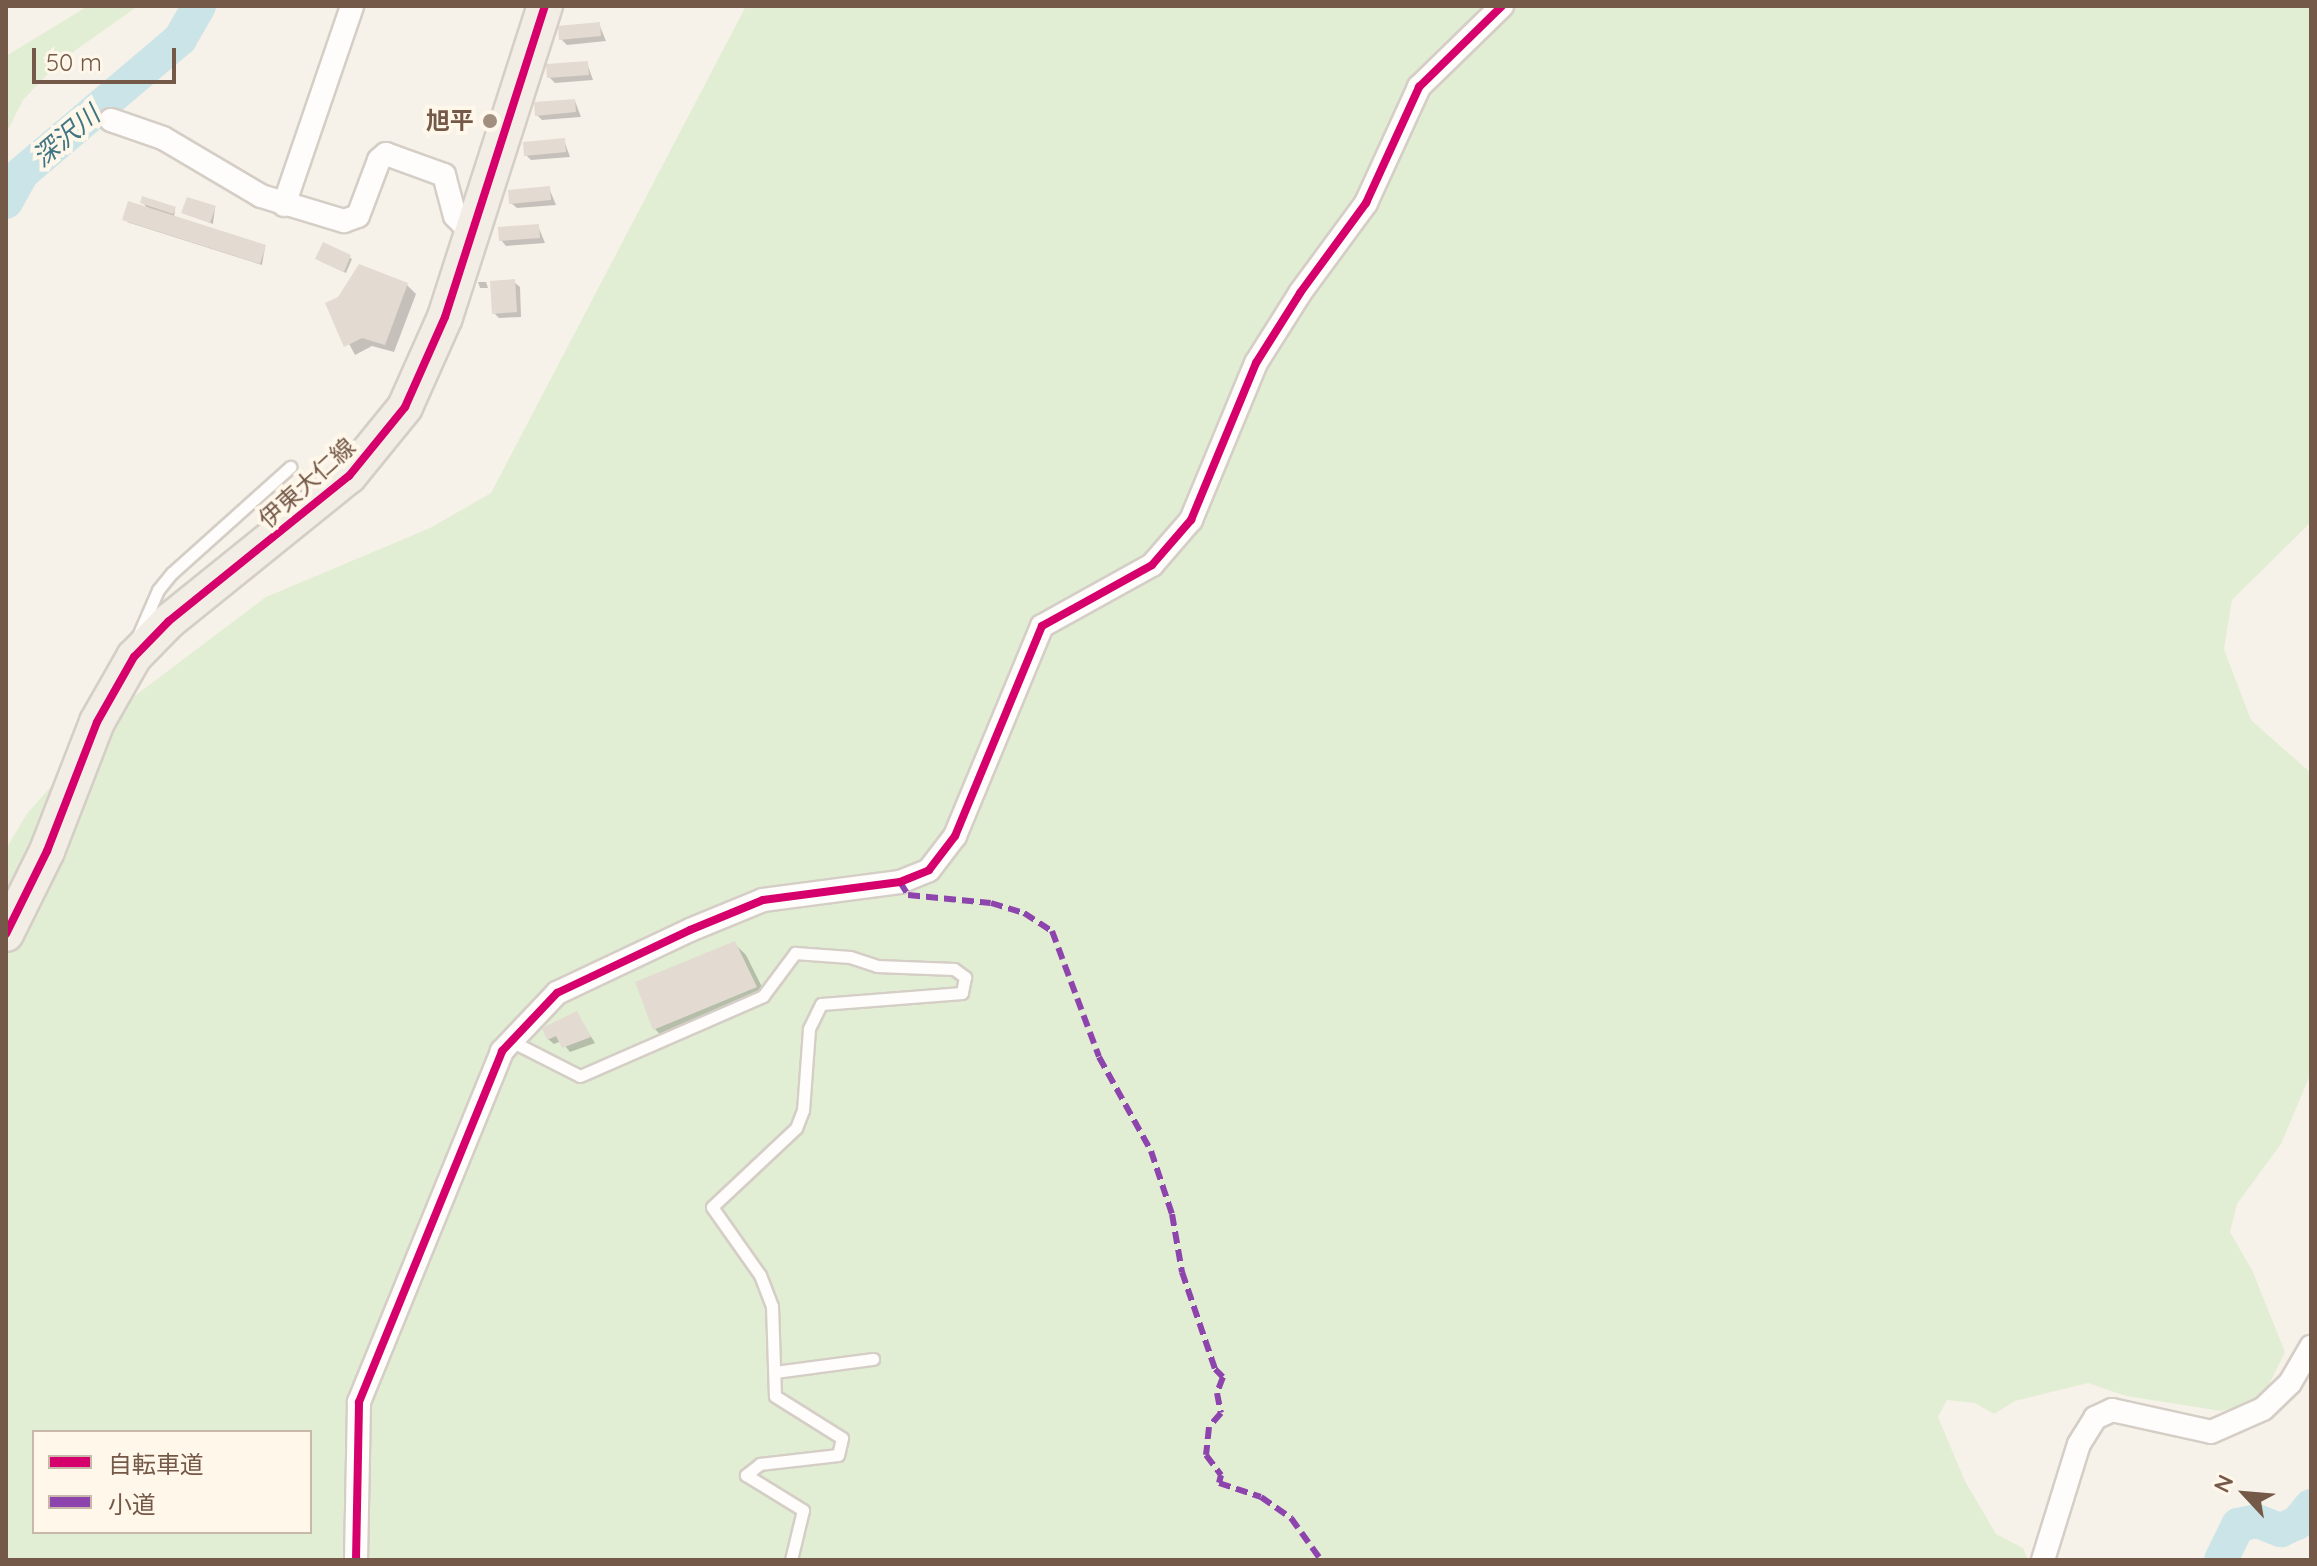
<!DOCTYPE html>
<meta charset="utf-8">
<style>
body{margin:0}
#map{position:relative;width:2317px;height:1566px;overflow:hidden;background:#f7f2e9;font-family:Quicksand,"Noto Sans JP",sans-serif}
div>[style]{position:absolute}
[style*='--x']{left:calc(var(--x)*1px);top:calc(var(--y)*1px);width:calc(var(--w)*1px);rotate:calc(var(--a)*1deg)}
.green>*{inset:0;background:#e2eed3}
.shadow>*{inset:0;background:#0003}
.river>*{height:34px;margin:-17px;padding:0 17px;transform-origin:17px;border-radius:17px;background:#cae4e7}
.building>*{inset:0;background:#e3dad1}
.roads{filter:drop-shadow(2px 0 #d5cec6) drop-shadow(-2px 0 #d5cec6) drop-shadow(0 2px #d5cec6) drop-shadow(0 -2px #d5cec6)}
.service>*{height:11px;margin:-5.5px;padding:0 5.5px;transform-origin:5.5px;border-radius:5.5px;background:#fefdfc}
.minor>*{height:22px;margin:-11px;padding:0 11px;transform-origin:11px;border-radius:11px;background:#fefdfc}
.primary>*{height:34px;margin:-17px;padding:0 17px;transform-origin:17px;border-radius:17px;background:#f2eee5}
.quiet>*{height:6px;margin-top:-3px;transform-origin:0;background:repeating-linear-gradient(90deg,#8e44ad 0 12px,transparent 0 18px)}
.cycleway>*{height:8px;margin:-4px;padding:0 4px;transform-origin:4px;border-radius:4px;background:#d6006c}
.dots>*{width:22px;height:22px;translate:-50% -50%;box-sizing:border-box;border:4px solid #fff7e9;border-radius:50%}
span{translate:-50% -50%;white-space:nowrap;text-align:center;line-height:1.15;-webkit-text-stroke:8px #fff7e9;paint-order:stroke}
.poi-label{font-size:24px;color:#755948;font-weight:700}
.right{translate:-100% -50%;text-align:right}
.street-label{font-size:24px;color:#755948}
.water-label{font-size:26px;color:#3f7582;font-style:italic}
.frame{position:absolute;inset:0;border:8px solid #755948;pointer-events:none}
.legend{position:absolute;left:32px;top:1430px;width:280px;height:104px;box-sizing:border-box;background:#fff7e9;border:2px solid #c8b8a9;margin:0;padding:10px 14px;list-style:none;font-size:24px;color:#755948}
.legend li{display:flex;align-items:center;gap:16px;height:40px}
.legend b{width:40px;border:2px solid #c8b8a9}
.north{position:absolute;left:2205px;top:1454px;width:80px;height:80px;-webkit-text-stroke:6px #fff7e9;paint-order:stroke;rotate:296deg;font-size:22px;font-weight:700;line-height:32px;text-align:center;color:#755948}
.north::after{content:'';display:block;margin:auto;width:28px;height:36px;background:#755948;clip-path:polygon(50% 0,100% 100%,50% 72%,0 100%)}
.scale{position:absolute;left:32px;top:48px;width:144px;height:36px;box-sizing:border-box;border:4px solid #755948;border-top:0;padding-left:10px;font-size:24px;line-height:28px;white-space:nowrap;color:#755948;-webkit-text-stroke:6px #fff7e9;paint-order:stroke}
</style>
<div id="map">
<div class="green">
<i style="clip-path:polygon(88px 6px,138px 6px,59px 62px,23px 100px,6px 134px,6px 56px)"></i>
<i style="clip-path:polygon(evenodd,746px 6px,2311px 6px,2311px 522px,2232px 600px,2224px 649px,2251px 720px,2311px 773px,2311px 1073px,2281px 1144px,2237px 1204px,2230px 1232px,2252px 1270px,2285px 1352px,2260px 1403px,2221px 1411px,2126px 1396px,2088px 1383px,2015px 1401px,1994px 1414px,1975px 1403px,1947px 1400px,1938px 1417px,1965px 1481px,1996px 1534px,2023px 1548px,2028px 1560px,6px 1560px,6px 849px,26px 815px,120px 707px,266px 597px,430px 528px,491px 493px,746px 6px,34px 1432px,310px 1432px,310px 1532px,34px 1532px,34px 1432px)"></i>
</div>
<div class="shadow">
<i style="clip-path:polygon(599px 24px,606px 41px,567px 45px,561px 39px)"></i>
<i style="clip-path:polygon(587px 63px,593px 80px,555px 83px,549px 77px)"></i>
<i style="clip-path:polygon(575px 101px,581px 117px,542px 120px,537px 115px)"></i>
<i style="clip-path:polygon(564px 140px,570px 157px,531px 160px,526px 155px)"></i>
<i style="clip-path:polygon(549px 188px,556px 205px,517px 208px,511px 203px)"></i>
<i style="clip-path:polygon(142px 202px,175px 208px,174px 218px,265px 247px,262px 265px,127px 222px,150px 211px)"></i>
<i style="clip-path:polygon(215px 208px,213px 224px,184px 213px)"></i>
<i style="clip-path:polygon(538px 226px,545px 243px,506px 246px,501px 240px)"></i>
<i style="clip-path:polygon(324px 245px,352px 259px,346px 273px,320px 261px)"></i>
<i style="clip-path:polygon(478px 282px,486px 282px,488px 288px,480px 288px)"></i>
<i style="clip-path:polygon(514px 282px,520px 287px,521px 317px,499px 318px,494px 313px)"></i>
<i style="clip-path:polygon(407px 285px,416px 294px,394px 352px,372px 346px,355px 355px,328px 304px)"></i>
<i style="clip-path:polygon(734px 943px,746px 955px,768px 999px,667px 1042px,655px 1029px,637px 984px)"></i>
<i style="clip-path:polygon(577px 1014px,595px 1043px,570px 1052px,561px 1041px,554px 1044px,548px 1039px)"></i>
</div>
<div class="river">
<i style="--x:6;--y:202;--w:33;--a:-61"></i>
<i style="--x:22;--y:173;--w:207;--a:-40.3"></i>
<i style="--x:180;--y:39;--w:38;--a:-60"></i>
<i style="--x:2221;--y:1560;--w:39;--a:-64"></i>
<i style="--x:2238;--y:1525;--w:19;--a:-12"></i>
<i style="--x:2257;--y:1521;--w:26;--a:21"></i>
<i style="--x:2281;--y:1530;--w:17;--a:-24"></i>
<i style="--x:2297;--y:1523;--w:22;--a:-51"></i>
</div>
<div class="building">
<i style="clip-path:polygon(600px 22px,601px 36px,559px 40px,558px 26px)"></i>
<i style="clip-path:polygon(588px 61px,589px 75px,547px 78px,546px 64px)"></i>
<i style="clip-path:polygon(575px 99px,576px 112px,535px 116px,534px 102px)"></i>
<i style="clip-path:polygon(565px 138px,566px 152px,524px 156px,523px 142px)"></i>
<i style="clip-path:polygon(550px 186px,551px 200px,509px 204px,508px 190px)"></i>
<i style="clip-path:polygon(142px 196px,176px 207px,173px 214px,140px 203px)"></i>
<i style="clip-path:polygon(187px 197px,216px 206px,210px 223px,181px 213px)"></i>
<i style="clip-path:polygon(128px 201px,266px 245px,260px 264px,122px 220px)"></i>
<i style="clip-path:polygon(539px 224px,540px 238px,499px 241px,498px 227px)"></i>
<i style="clip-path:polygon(323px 242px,351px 255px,344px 272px,315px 259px)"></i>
<i style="clip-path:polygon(359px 264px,408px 283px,385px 345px,362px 338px,344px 347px,325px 303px,338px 297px)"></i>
<i style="clip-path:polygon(515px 279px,517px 312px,492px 314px,490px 281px)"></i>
<i style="clip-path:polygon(735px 941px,757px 987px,653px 1030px,635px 982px)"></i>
<i style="clip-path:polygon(577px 1011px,591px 1037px,562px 1048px,556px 1036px,547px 1040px,542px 1028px)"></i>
</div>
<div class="roads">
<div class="service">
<i style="--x:138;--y:636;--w:50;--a:-66.5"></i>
<i style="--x:158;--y:590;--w:22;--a:-51"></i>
<i style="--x:172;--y:573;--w:159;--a:-41.9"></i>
<i style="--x:511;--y:1041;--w:77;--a:26.9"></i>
<i style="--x:580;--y:1076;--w:200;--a:-23.6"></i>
<i style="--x:763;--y:996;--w:54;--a:-53.3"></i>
<i style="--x:795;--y:953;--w:55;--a:4.2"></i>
<i style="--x:850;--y:957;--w:28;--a:18"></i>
<i style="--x:877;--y:966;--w:77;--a:2.2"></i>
<i style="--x:954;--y:969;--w:14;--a:36"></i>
<i style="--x:965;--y:977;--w:16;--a:101"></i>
<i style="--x:962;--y:993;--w:141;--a:175.5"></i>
<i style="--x:821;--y:1004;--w:28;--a:116"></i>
<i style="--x:809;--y:1029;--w:81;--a:94.2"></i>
<i style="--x:803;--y:1110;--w:19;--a:111"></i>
<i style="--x:796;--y:1128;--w:115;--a:136.8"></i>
<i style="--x:712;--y:1207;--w:83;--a:54.8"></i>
<i style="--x:760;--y:1275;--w:33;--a:69"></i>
<i style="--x:772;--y:1306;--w:90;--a:88.1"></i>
<i style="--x:775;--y:1396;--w:79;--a:32.1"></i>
<i style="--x:842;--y:1438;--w:17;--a:103"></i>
<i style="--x:838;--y:1455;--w:79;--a:173.4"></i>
<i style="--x:760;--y:1464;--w:18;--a:142"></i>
<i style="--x:746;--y:1475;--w:67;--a:31.6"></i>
<i style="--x:803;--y:1510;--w:51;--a:103.5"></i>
<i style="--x:775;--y:1372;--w:99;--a:-7.6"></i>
</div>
<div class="minor">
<i style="--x:111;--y:120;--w:55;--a:19.1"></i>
<i style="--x:163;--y:138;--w:114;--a:30.6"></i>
<i style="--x:261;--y:196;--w:87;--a:16.8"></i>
<i style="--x:344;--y:221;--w:15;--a:-20"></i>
<i style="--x:358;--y:216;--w:60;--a:-69.4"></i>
<i style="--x:379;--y:160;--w:9;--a:-41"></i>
<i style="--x:386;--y:154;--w:62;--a:19.9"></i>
<i style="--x:444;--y:175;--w:42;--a:75"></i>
<i style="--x:455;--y:216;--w:25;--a:45"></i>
<i style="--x:284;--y:205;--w:210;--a:-71.1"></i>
<i style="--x:356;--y:1560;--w:158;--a:-88.9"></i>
<i style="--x:359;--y:1402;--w:379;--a:-67.8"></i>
<i style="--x:502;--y:1051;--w:80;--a:-46.5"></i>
<i style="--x:557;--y:993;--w:147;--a:-25.3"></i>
<i style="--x:690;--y:930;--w:79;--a:-22.3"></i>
<i style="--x:763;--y:900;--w:138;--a:-7.5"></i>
<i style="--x:900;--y:882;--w:31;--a:-22"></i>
<i style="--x:929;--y:870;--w:43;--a:-52.6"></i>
<i style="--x:955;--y:836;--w:227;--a:-67.5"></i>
<i style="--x:1042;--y:626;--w:126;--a:-29"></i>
<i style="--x:1152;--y:565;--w:60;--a:-49.1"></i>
<i style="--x:1191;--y:520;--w:170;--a:-67.5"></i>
<i style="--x:1256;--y:363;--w:83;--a:-57.8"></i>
<i style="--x:1300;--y:293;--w:112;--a:-53.7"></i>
<i style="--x:1366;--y:203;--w:128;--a:-65.4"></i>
<i style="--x:1419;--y:87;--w:116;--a:-44.3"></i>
<i style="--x:2043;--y:1560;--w:121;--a:-72.8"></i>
<i style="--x:2079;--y:1444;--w:31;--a:-58"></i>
<i style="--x:2095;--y:1418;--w:19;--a:-25"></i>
<i style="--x:2112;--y:1410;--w:101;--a:12.5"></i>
<i style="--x:2211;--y:1432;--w:57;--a:-23.9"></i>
<i style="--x:2263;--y:1409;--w:37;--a:-44"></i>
<i style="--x:2290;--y:1383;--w:42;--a:-59.7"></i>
</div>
<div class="primary">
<i style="--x:6;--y:934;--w:93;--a:-63.7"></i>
<i style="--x:47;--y:851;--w:138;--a:-68.8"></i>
<i style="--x:97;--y:722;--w:75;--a:-60.4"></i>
<i style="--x:134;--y:657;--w:50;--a:-45.8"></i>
<i style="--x:169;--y:621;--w:231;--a:-38.9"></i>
<i style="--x:349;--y:476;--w:89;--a:-50.9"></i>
<i style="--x:405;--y:407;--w:98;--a:-66"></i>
<i style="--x:445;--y:317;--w:327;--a:-72.2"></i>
</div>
</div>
<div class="quiet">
<i style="--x:900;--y:882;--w:15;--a:58"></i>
<i style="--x:908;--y:895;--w:83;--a:5.5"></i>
<i style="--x:991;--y:903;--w:34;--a:17"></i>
<i style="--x:1024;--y:913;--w:33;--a:33"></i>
<i style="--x:1052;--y:931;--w:134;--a:69.5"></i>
<i style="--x:1099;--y:1057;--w:107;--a:61"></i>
<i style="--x:1151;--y:1151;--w:66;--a:71.6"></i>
<i style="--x:1172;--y:1214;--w:59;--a:80.2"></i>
<i style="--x:1182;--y:1272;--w:102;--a:71.2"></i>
<i style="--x:1215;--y:1369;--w:11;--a:45"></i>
<i style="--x:1223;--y:1377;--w:17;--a:111"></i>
<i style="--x:1217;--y:1393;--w:20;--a:79"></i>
<i style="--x:1221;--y:1413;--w:18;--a:131"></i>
<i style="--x:1209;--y:1427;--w:28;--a:96"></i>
<i style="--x:1206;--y:1455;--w:25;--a:53"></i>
<i style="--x:1221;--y:1475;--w:8;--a:104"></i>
<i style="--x:1219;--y:1483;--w:44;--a:18.4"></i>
<i style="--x:1261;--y:1497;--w:37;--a:35"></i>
<i style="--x:1291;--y:1518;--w:52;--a:54.5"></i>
</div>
<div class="cycleway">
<i style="--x:6;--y:934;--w:93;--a:-63.7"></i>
<i style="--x:47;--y:851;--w:138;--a:-68.8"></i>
<i style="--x:97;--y:722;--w:75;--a:-60.4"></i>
<i style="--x:134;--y:657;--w:50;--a:-45.8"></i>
<i style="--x:169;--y:621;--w:231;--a:-38.9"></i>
<i style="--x:349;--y:476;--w:89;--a:-50.9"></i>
<i style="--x:405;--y:407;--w:98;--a:-66"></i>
<i style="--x:445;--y:317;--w:327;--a:-72.2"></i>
<i style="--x:356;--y:1560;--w:158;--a:-88.9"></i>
<i style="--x:359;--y:1402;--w:379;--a:-67.8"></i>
<i style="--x:502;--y:1051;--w:80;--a:-46.5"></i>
<i style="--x:557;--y:993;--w:147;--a:-25.3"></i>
<i style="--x:690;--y:930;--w:79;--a:-22.3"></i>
<i style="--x:763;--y:900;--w:138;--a:-7.5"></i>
<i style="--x:900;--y:882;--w:31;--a:-22"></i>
<i style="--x:929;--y:870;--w:43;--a:-52.6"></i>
<i style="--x:955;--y:836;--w:227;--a:-67.5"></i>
<i style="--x:1042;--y:626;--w:126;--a:-29"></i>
<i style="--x:1152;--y:565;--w:60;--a:-49.1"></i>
<i style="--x:1191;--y:520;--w:170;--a:-67.5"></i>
<i style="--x:1256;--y:363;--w:83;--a:-57.8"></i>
<i style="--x:1300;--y:293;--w:112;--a:-53.7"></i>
<i style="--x:1366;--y:203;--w:128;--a:-65.4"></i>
<i style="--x:1419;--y:87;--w:116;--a:-44.3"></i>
</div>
<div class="dots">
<i style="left:490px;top:121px;background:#a28f80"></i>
</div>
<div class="poi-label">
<span class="right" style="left:474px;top:121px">旭平</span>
</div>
<div class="street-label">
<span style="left:307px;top:483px;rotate:-42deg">伊東大仁線</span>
</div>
<div class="water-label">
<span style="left:66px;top:136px;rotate:-40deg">深沢川</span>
</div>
<div class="frame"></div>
<ul class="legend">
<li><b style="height:10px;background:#d6006c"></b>自転車道</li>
<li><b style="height:10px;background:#8e44ad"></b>小道</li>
</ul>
<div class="north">N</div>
<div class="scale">50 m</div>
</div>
